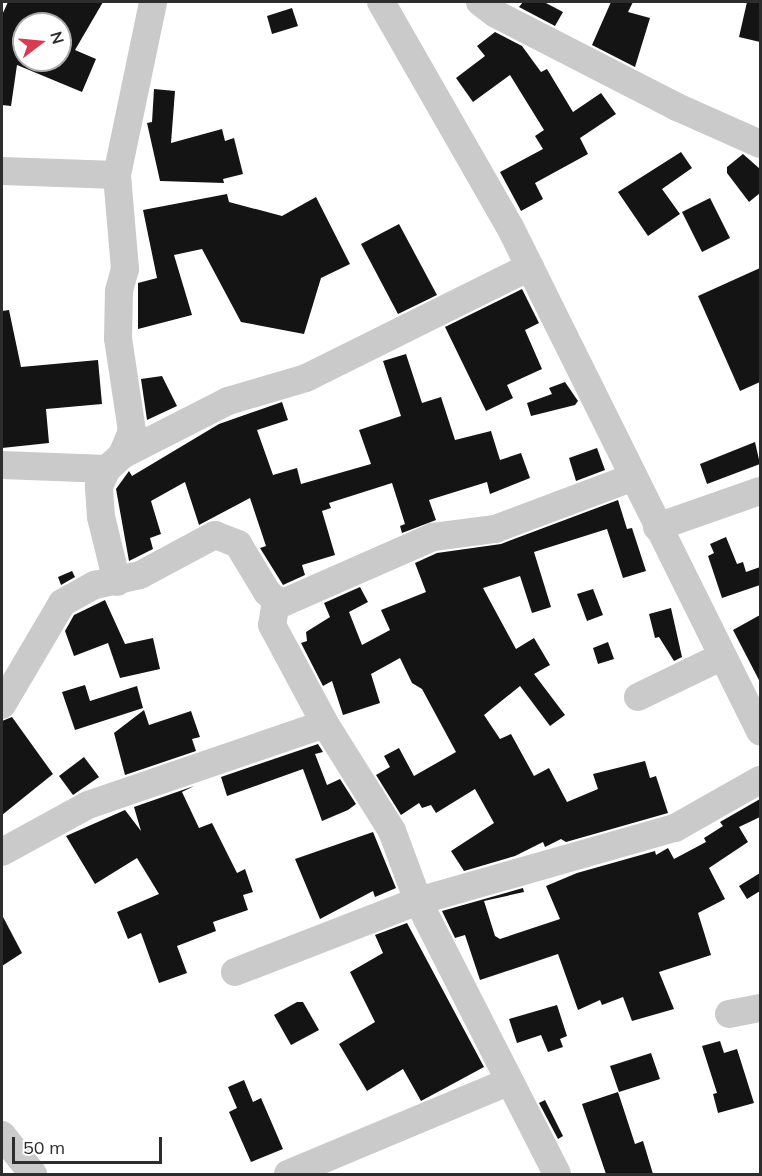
<!DOCTYPE html>
<style>
body{margin:0}
#map{position:relative;width:762px;height:1176px;overflow:hidden;background:#fff;font-family:Mulish,sans-serif}
div>[style]{position:absolute}
[style*='--x']{left:calc(var(--x)*1px);top:calc(var(--y)*1px);width:calc(var(--w)*1px);rotate:calc(var(--a)*1deg)}
.building>*{inset:0;background:#141414}
.minor>*{height:28px;margin:-14px;padding:0 14px;transform-origin:14px;border-radius:14px;background:#cacaca}
span{translate:-50% -50%;white-space:nowrap;text-align:center;line-height:1.15;-webkit-text-stroke:6px #fff;paint-order:stroke}
.frame{position:absolute;inset:0;border:3px solid #2d2d2d;pointer-events:none}
.north{position:absolute;left:12px;top:12px;width:60px;height:60px;box-sizing:border-box;background:#fff;border:2px solid #ababab;border-radius:50%;rotate:74deg;font-size:16px;font-weight:700;line-height:24px;text-align:center;color:#2d2d2d}
.north::after{content:'';display:block;margin:auto;width:21px;height:27px;background:#d83b52;clip-path:polygon(50% 0,100% 100%,50% 72%,0 100%)}
.scale{position:absolute;left:12px;top:1137px;width:150px;height:27px;box-sizing:border-box;border:3px solid #2d2d2d;border-top:0;padding-left:8px;font-size:18px;line-height:21px;white-space:nowrap;color:#2d2d2d;-webkit-text-stroke:4px #fff;paint-order:stroke}
</style>
<div id="map">
<div class="building">
<i style="clip-path:polygon(evenodd,8px 2px,103px 2px,75px 50px,96px 59px,82px 92px,17px 65px,11px 106px,2px 105px,2px 15px,8px 2px,24px 24px,60px 24px,60px 60px,24px 60px,24px 24px)"></i>
<i style="clip-path:polygon(523px 2px,544px 2px,563px 12px,555px 26px,519px 7px)"></i>
<i style="clip-path:polygon(611px 2px,633px 2px,628px 12px,650px 18px,635px 67px,592px 45px)"></i>
<i style="clip-path:polygon(747px 2px,760px 2px,760px 42px,739px 37px)"></i>
<i style="clip-path:polygon(292px 8px,298px 26px,272px 34px,267px 16px)"></i>
<i style="clip-path:polygon(495px 32px,522px 46px,541px 72px,547px 69px,573px 112px,601px 93px,616px 114px,580px 138px,588px 154px,535px 183px,543px 199px,521px 211px,500px 172px,543px 149px,535px 136px,544px 130px,510px 75px,473px 102px,456px 78px,485px 56px,477px 46px)"></i>
<i style="clip-path:polygon(154px 89px,175px 91px,171px 143px,222px 129px,225px 141px,234px 138px,243px 174px,223px 179px,224px 183px,160px 181px,147px 123px,152px 122px)"></i>
<i style="clip-path:polygon(681px 152px,692px 168px,662px 189px,680px 214px,648px 236px,618px 192px)"></i>
<i style="clip-path:polygon(743px 154px,760px 169px,760px 193px,749px 202px,727px 173px,727px 167px)"></i>
<i style="clip-path:polygon(227px 194px,229px 202px,282px 216px,316px 197px,350px 264px,321px 278px,304px 334px,241px 322px,202px 249px,174px 255px,192px 315px,138px 329px,138px 283px,157px 278px,143px 210px)"></i>
<i style="clip-path:polygon(710px 198px,730px 238px,702px 252px,682px 212px)"></i>
<i style="clip-path:polygon(399px 224px,437px 295px,398px 314px,361px 244px)"></i>
<i style="clip-path:polygon(760px 268px,760px 382px,740px 391px,698px 296px)"></i>
<i style="clip-path:polygon(522px 289px,539px 323px,525px 330px,542px 369px,507px 385px,513px 398px,486px 411px,445px 327px)"></i>
<i style="clip-path:polygon(9px 310px,21px 367px,98px 360px,102px 404px,46px 409px,49px 443px,2px 448px,2px 311px)"></i>
<i style="clip-path:polygon(406px 354px,422px 403px,441px 397px,455px 440px,491px 431px,500px 460px,521px 453px,530px 478px,490px 494px,487px 482px,429px 500px,436px 520px,402px 533px,400px 526px,405px 524px,392px 483px,329px 503px,331px 508px,322px 511px,335px 555px,302px 565px,305px 575px,283px 585px,260px 548px,266px 546px,250px 498px,199px 525px,185px 482px,151px 501px,161px 534px,150px 538px,153px 549px,129px 561px,116px 489px,129px 471px,132px 476px,219px 424px,282px 402px,288px 420px,257px 430px,273px 475px,297px 468px,301px 484px,371px 464px,359px 430px,401px 416px,383px 361px)"></i>
<i style="clip-path:polygon(162px 376px,177px 406px,147px 420px,141px 379px)"></i>
<i style="clip-path:polygon(565px 382px,578px 401px,575px 405px,531px 416px,527px 403px,552px 394px,549px 388px)"></i>
<i style="clip-path:polygon(755px 442px,760px 464px,707px 484px,700px 464px)"></i>
<i style="clip-path:polygon(597px 448px,605px 470px,576px 481px,569px 458px)"></i>
<i style="clip-path:polygon(618px 500px,627px 529px,632px 528px,646px 571px,623px 578px,607px 529px,534px 552px,551px 607px,532px 613px,520px 576px,483px 588px,516px 649px,534px 638px,550px 665px,534px 674px,565px 715px,550px 726px,520px 686px,484px 715px,500px 739px,511px 734px,534px 776px,549px 768px,567px 802px,598px 789px,593px 774px,645px 761px,650px 778px,656px 776px,668px 813px,566px 842px,561px 839px,545px 847px,543px 842px,515px 856px,464px 871px,451px 851px,494px 823px,475px 789px,436px 813px,431px 805px,422px 808px,419px 803px,401px 815px,376px 775px,390px 767px,384px 756px,399px 748px,414px 776px,456px 752px,422px 689px,412px 683px,400px 658px,371px 674px,380px 703px,343px 715px,332px 681px,323px 686px,301px 643px,307px 641px,306px 632px,330px 617px,324px 603px,360px 587px,368px 602px,349px 612px,362px 645px,390px 630px,381px 610px,426px 592px,415px 563px,437px 553px,501px 544px)"></i>
<i style="clip-path:polygon(726px 537px,737px 564px,743px 562px,746px 572px,760px 567px,760px 585px,722px 598px,708px 556px,714px 553px,710px 544px)"></i>
<i style="clip-path:polygon(72px 571px,75px 577px,61px 585px,58px 577px)"></i>
<i style="clip-path:polygon(593px 589px,603px 615px,587px 621px,577px 594px)"></i>
<i style="clip-path:polygon(105px 600px,125px 644px,153px 638px,160px 669px,120px 678px,108px 643px,74px 656px,65px 631px,74px 615px)"></i>
<i style="clip-path:polygon(671px 608px,682px 657px,674px 661px,659px 637px,655px 638px,649px 614px)"></i>
<i style="clip-path:polygon(760px 615px,760px 682px,733px 630px)"></i>
<i style="clip-path:polygon(608px 642px,614px 659px,598px 664px,593px 648px)"></i>
<i style="clip-path:polygon(85px 685px,90px 701px,137px 686px,143px 708px,75px 730px,62px 692px)"></i>
<i style="clip-path:polygon(144px 710px,149px 725px,191px 711px,200px 737px,192px 739px,196px 751px,125px 775px,114px 733px)"></i>
<i style="clip-path:polygon(12px 717px,53px 774px,2px 815px,2px 721px)"></i>
<i style="clip-path:polygon(318px 744px,323px 752px,315px 754px,327px 785px,340px 779px,356px 804px,348px 810px,322px 821px,303px 769px,227px 796px,221px 777px)"></i>
<i style="clip-path:polygon(84px 757px,99px 777px,73px 795px,59px 776px)"></i>
<i style="clip-path:polygon(194px 786px,182px 792px,199px 828px,212px 823px,237px 873px,245px 869px,253px 892px,243px 895px,248px 910px,213px 922px,216px 931px,177px 946px,187px 973px,159px 983px,141px 933px,128px 939px,117px 912px,159px 894px,137px 858px,95px 884px,66px 836px,125px 810px,141px 831px,134px 807px)"></i>
<i style="clip-path:polygon(760px 799px,760px 817px,739px 827px,748px 842px,709px 868px,725px 899px,698px 913px,711px 955px,659px 972px,674px 1009px,632px 1021px,623px 997px,602px 1005px,600px 1000px,578px 1010px,558px 954px,480px 980px,465px 935px,455px 938px,442px 911px,523px 888px,524px 892px,484px 901px,495px 936px,500px 939px,560px 919px,546px 886px,577px 873px,655px 851px,656px 855px,668px 848px,674px 859px,706px 842px,704px 838px,723px 826px,720px 822px)"></i>
<i style="clip-path:polygon(373px 832px,396px 888px,375px 897px,373px 891px,320px 919px,295px 859px)"></i>
<i style="clip-path:polygon(760px 873px,760px 891px,747px 899px,739px 886px)"></i>
<i style="clip-path:polygon(2px 915px,22px 953px,2px 966px)"></i>
<i style="clip-path:polygon(407px 923px,484px 1067px,421px 1101px,403px 1069px,367px 1091px,339px 1044px,375px 1022px,350px 972px,383px 953px,375px 935px)"></i>
<i style="clip-path:polygon(297px 1002px,303px 1002px,319px 1030px,291px 1045px,274px 1015px)"></i>
<i style="clip-path:polygon(557px 1005px,567px 1036px,560px 1039px,563px 1047px,548px 1052px,541px 1035px,517px 1043px,509px 1019px)"></i>
<i style="clip-path:polygon(720px 1041px,724px 1053px,737px 1049px,754px 1103px,718px 1113px,713px 1094px,717px 1093px,702px 1046px)"></i>
<i style="clip-path:polygon(651px 1053px,660px 1079px,619px 1092px,610px 1066px)"></i>
<i style="clip-path:polygon(244px 1080px,253px 1102px,261px 1098px,283px 1149px,251px 1162px,229px 1112px,237px 1108px,228px 1087px)"></i>
<i style="clip-path:polygon(618px 1092px,635px 1144px,643px 1141px,653px 1174px,606px 1174px,582px 1104px)"></i>
<i style="clip-path:polygon(545px 1100px,563px 1136px,558px 1139px,539px 1103px)"></i>
</div>
<div class="minor">
<i style="--x:381;--y:2;--w:259;--a:60.2"></i>
<i style="--x:510;--y:227;--w:563;--a:63.62"></i>
<i style="--x:480;--y:2;--w:20;--a:37"></i>
<i style="--x:496;--y:14;--w:203;--a:27.2"></i>
<i style="--x:677;--y:107;--w:91;--a:24"></i>
<i style="--x:2;--y:171;--w:115;--a:2"></i>
<i style="--x:122;--y:455;--w:119;--a:-27"></i>
<i style="--x:228;--y:401;--w:81;--a:-16.4"></i>
<i style="--x:306;--y:378;--w:250;--a:-26.4"></i>
<i style="--x:2;--y:465;--w:105;--a:2.2"></i>
<i style="--x:657;--y:527;--w:109;--a:-19.3"></i>
<i style="--x:117;--y:582;--w:67;--a:-103.8"></i>
<i style="--x:101;--y:517;--w:31;--a:-94"></i>
<i style="--x:99;--y:486;--w:19;--a:-65"></i>
<i style="--x:107;--y:469;--w:21;--a:-43"></i>
<i style="--x:122;--y:455;--w:26;--a:-67"></i>
<i style="--x:132;--y:431;--w:94;--a:-98.6"></i>
<i style="--x:118;--y:338;--w:47;--a:-88.8"></i>
<i style="--x:119;--y:291;--w:23;--a:-75"></i>
<i style="--x:125;--y:269;--w:94;--a:-94.9"></i>
<i style="--x:117;--y:175;--w:177;--a:-78.2"></i>
<i style="--x:276;--y:601;--w:24;--a:99"></i>
<i style="--x:272;--y:625;--w:112;--a:61.8"></i>
<i style="--x:325;--y:724;--w:126;--a:57.9"></i>
<i style="--x:392;--y:831;--w:75;--a:69.6"></i>
<i style="--x:418;--y:901;--w:306;--a:63"></i>
<i style="--x:638;--y:697;--w:94;--a:-25.8"></i>
<i style="--x:2;--y:705;--w:118;--a:-59.5"></i>
<i style="--x:62;--y:603;--w:38;--a:-29"></i>
<i style="--x:95;--y:585;--w:46;--a:-12.5"></i>
<i style="--x:140;--y:575;--w:85;--a:-28.1"></i>
<i style="--x:215;--y:535;--w:25;--a:21"></i>
<i style="--x:238;--y:544;--w:56;--a:58.9"></i>
<i style="--x:267;--y:592;--w:13;--a:45"></i>
<i style="--x:276;--y:601;--w:9;--a:6"></i>
<i style="--x:285;--y:602;--w:162;--a:-23.7"></i>
<i style="--x:433;--y:537;--w:63;--a:-7.4"></i>
<i style="--x:495;--y:529;--w:147;--a:-20.6"></i>
<i style="--x:2;--y:852;--w:98;--a:-28.7"></i>
<i style="--x:88;--y:805;--w:250;--a:-18.9"></i>
<i style="--x:235;--y:972;--w:196;--a:-21.2"></i>
<i style="--x:418;--y:901;--w:267;--a:-15.9"></i>
<i style="--x:675;--y:828;--w:98;--a:-29.5"></i>
<i style="--x:729;--y:1014;--w:32;--a:-11"></i>
<i style="--x:2;--y:1135;--w:50;--a:51.5"></i>
<i style="--x:288;--y:1174;--w:238;--a:-22.7"></i>
</div>
<div class="frame"></div>
<div class="north">N</div>
<div class="scale">50 m</div>
</div>
